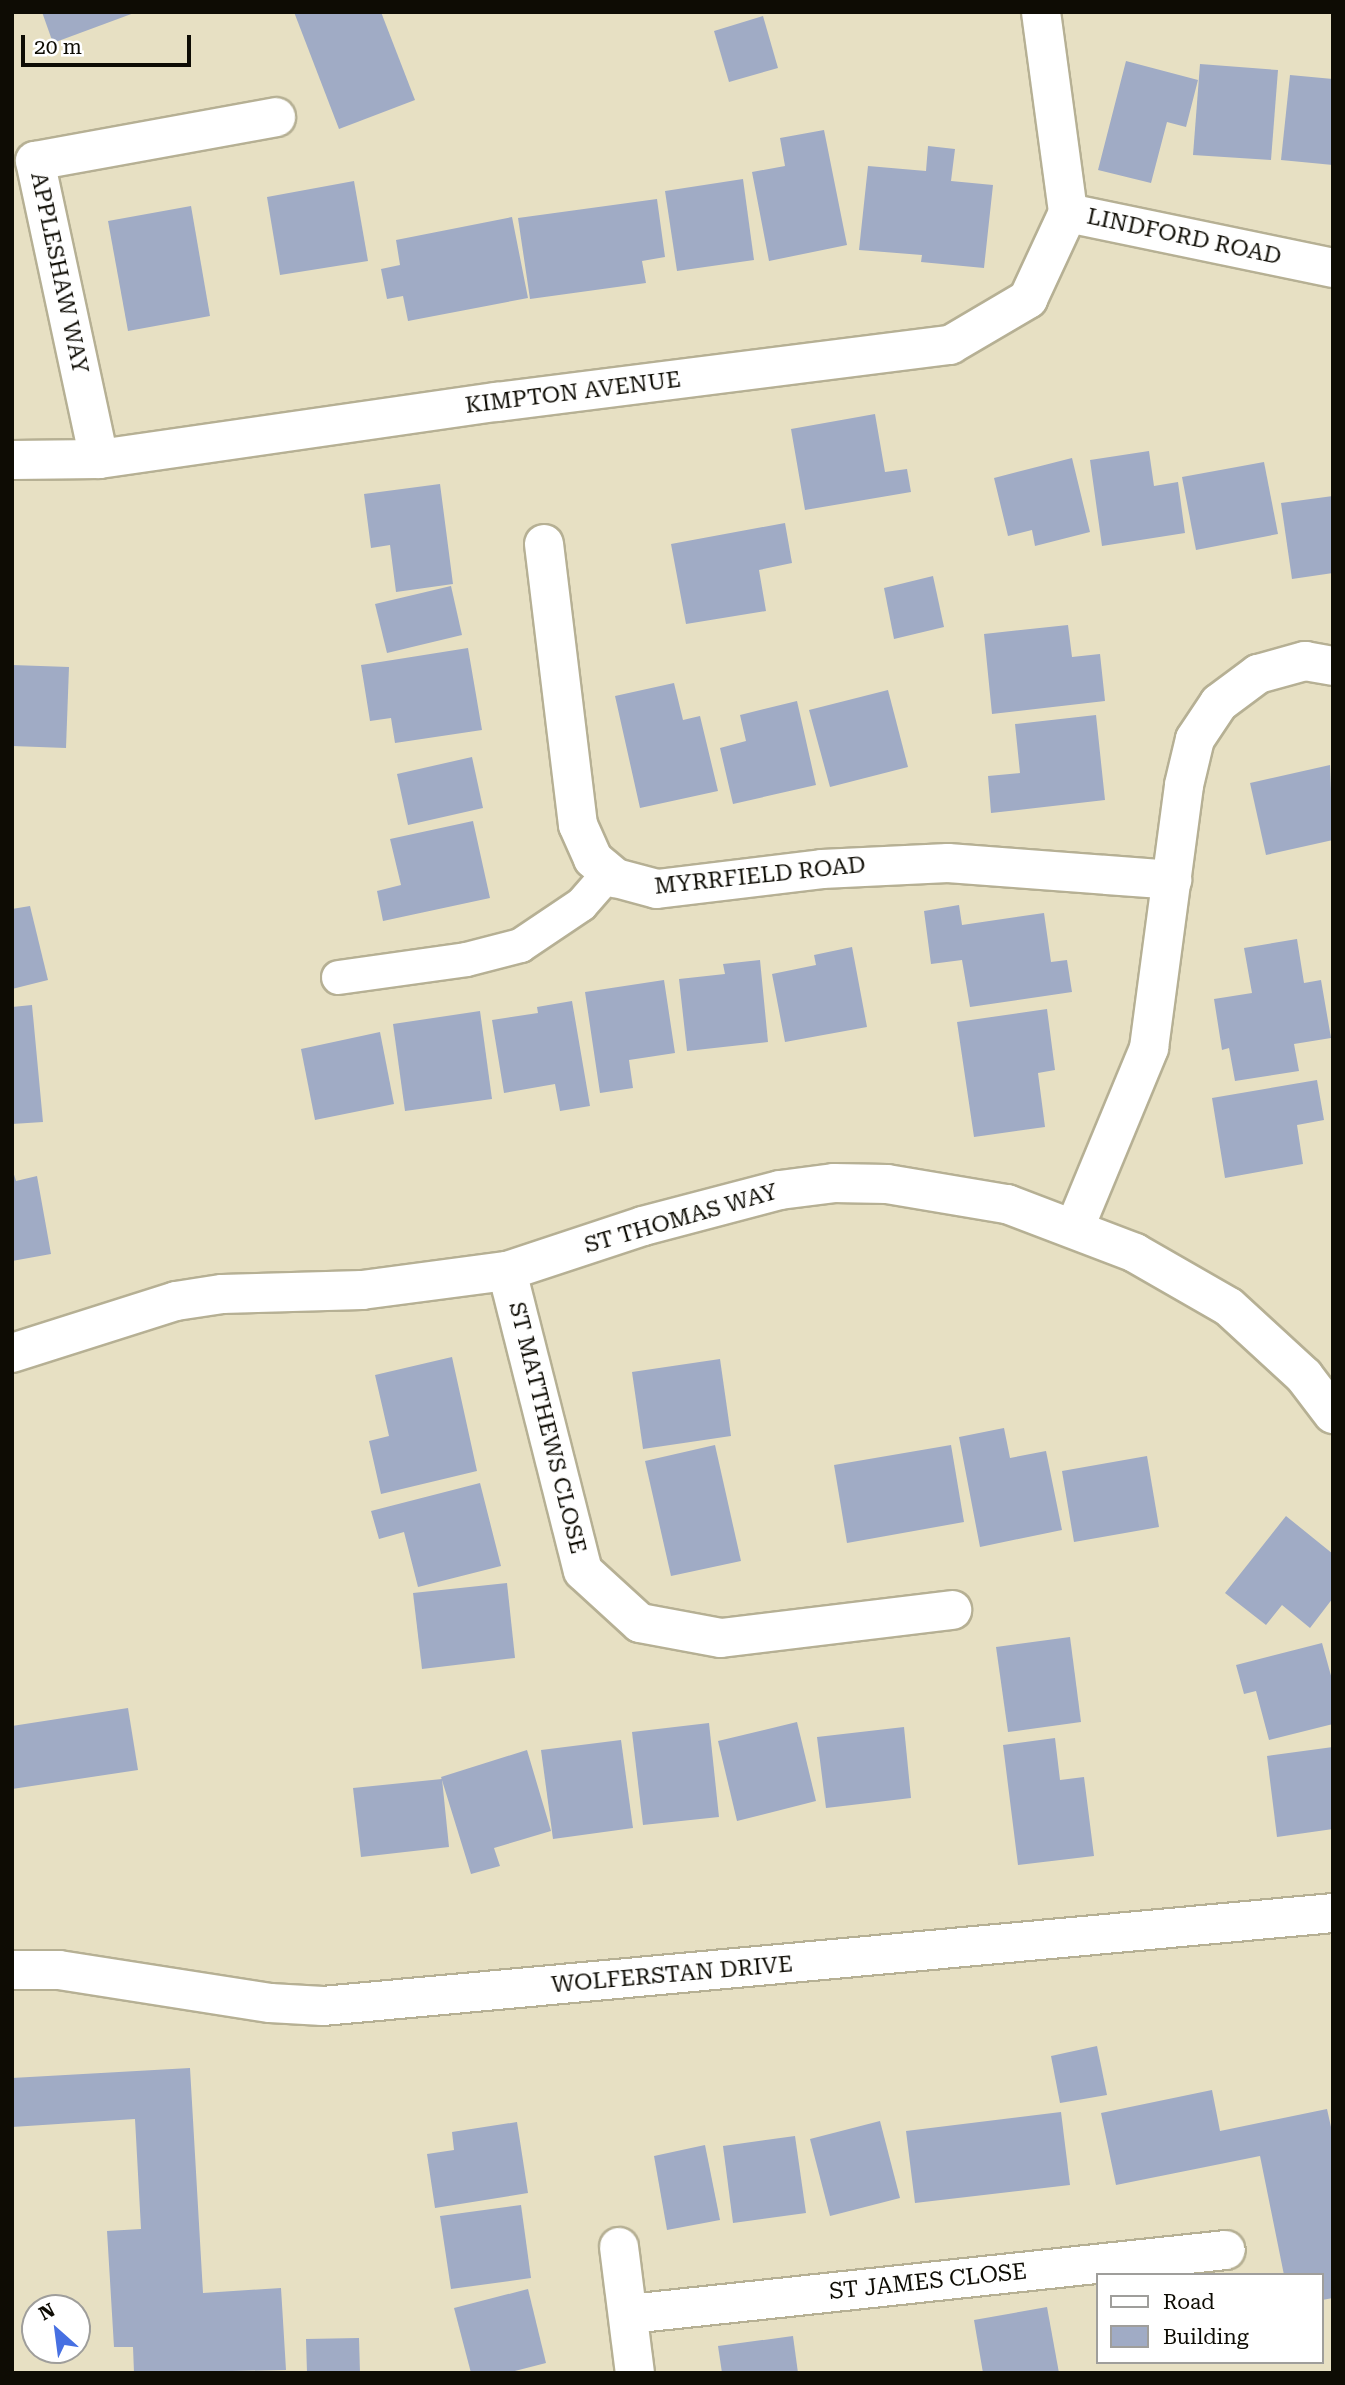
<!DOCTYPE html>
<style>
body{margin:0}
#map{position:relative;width:1345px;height:2385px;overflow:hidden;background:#e7e0c3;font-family:"Roboto Serif",serif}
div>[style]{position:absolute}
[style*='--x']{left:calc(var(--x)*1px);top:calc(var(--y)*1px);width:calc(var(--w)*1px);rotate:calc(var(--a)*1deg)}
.building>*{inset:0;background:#a0abc5}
.roads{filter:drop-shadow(2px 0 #b6b094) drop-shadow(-2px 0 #b6b094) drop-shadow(0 2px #b6b094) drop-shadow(0 -2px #b6b094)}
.service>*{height:33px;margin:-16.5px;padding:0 16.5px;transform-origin:16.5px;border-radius:16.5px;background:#fff}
.minor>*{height:38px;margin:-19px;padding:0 19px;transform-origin:19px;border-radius:19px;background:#fff}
span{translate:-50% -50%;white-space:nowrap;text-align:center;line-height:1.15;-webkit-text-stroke:5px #fff;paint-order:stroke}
.street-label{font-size:23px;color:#0e0c04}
.frame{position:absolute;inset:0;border:14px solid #0e0c04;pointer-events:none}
.legend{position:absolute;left:1096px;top:2273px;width:228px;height:91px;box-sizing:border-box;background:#fff;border:2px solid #9f9e9b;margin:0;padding:9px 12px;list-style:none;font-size:21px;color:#0e0c04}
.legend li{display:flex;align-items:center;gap:14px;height:35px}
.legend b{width:35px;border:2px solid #9f9e9b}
.north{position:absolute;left:21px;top:2294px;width:70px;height:70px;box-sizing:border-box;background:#fff;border:2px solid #9f9e9b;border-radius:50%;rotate:332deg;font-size:19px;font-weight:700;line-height:28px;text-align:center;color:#0e0c04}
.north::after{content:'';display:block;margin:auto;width:24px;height:32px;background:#4770e2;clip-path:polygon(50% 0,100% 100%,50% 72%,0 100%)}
.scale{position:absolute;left:21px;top:35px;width:170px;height:32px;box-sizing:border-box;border:4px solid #0e0c04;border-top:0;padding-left:9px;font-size:21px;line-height:24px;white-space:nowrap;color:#0e0c04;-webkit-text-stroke:5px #fff;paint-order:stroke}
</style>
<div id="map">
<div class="building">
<i style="clip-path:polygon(42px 12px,134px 12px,134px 13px,53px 43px)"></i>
<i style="clip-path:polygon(294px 12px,381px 12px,415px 100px,339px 129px)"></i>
<i style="clip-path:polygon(763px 16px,778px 68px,729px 82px,714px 31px)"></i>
<i style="clip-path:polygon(1126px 61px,1198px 80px,1186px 127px,1167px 122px,1151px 183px,1098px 170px)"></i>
<i style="clip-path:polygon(1200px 64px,1278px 70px,1271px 160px,1193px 155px)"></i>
<i style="clip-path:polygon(1290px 75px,1333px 79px,1333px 165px,1281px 160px)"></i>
<i style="clip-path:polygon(824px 130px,847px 245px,769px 261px,752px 172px,785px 166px,780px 138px)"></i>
<i style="clip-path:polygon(928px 146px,955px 149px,951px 181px,993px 185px,984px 268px,921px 262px,922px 255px,859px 250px,868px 166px,926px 171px)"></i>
<i style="clip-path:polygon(743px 179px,754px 260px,677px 271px,665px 191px)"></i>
<i style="clip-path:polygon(354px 181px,368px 261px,280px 275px,267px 197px)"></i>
<i style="clip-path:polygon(657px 199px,665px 257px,642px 261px,646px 283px,530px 299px,518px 218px)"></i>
<i style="clip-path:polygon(191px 206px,210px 316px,128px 331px,108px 221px)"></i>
<i style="clip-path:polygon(512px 217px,528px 298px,408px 321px,403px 296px,387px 299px,381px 269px,400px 265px,396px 240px)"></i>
<i style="clip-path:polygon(875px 414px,885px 472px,907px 469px,911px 492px,805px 510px,791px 429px)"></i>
<i style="clip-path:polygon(1149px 451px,1154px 486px,1178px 482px,1185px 533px,1102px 546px,1090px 460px)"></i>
<i style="clip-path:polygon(1072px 458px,1090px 532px,1035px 546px,1032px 530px,1008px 536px,994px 478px)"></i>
<i style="clip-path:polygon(1264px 462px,1278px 534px,1196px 550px,1182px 477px)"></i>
<i style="clip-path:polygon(440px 484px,453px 584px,396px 592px,390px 545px,371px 548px,364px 494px)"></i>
<i style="clip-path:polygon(1333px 496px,1333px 573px,1292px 579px,1281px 503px)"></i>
<i style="clip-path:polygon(785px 523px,792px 563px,759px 570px,766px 611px,686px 624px,671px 544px)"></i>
<i style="clip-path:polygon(933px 576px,944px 627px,894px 639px,884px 588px)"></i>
<i style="clip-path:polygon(451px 586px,462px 635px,387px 653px,375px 604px)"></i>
<i style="clip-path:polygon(1068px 625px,1072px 657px,1100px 654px,1105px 701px,992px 714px,984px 634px)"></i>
<i style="clip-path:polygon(468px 648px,482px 730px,395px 743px,391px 718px,370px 721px,361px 665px)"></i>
<i style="clip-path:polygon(12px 665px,69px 667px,66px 748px,12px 746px)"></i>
<i style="clip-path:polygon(674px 683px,683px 720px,700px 716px,718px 791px,640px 808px,615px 696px)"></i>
<i style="clip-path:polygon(888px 690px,908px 767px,830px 787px,809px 710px)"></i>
<i style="clip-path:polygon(797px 701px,816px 785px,733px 804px,720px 748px,746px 741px,740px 715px)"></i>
<i style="clip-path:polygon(1096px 715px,1105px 800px,991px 813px,988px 776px,1020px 773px,1015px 724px)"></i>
<i style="clip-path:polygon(472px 757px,483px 808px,408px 825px,397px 774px)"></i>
<i style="clip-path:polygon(1330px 765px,1333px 840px,1266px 855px,1250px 783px)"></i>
<i style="clip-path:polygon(473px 821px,490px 898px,383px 921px,377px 891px,401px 885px,390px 839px)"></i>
<i style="clip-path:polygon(959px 905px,962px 925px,1044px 913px,1051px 962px,1067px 960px,1072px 992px,970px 1007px,962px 960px,931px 964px,924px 911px)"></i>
<i style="clip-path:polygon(30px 906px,48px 980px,12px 989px,12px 909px)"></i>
<i style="clip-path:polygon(1297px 939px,1304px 983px,1321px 980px,1331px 1038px,1294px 1044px,1299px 1071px,1235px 1081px,1229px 1048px,1222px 1050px,1214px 999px,1252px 993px,1244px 948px)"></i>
<i style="clip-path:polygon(852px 947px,867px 1027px,785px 1042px,772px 974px,816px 965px,814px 955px)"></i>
<i style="clip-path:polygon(760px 960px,768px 1042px,687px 1051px,679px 979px,725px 974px,723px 964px)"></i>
<i style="clip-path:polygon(664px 980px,675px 1053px,629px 1060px,633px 1088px,600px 1093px,585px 992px)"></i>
<i style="clip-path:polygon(572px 1001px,590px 1106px,560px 1111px,555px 1084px,504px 1093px,492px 1020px,538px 1013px,537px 1007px)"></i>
<i style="clip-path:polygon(32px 1005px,43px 1122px,12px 1124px,12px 1007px)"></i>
<i style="clip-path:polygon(1047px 1009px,1055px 1070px,1038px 1073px,1045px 1127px,974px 1137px,957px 1022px)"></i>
<i style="clip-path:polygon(480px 1011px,492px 1099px,405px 1111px,393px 1024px)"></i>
<i style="clip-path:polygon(380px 1032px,394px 1104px,315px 1120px,301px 1049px)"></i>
<i style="clip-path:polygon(1317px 1080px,1324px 1120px,1297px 1125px,1303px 1164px,1225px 1178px,1212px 1098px)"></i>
<i style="clip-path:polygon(12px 1168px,16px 1181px,37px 1176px,51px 1254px,12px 1261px)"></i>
<i style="clip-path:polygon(452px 1357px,477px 1471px,381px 1494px,369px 1441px,389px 1436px,375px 1375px)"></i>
<i style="clip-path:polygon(720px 1359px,731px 1436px,643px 1449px,632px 1372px)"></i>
<i style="clip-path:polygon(1004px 1428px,1010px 1458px,1046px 1451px,1062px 1530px,980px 1547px,959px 1437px)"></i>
<i style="clip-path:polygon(715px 1445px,741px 1561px,671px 1576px,645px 1461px)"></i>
<i style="clip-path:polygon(951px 1445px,964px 1522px,847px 1543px,834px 1465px)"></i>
<i style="clip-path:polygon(1147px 1456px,1159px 1527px,1074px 1542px,1062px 1471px)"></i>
<i style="clip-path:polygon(480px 1483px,501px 1566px,418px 1587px,404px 1532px,379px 1539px,371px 1511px)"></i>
<i style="clip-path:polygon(1286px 1516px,1333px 1554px,1333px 1598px,1310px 1628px,1282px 1605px,1266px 1625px,1225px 1593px)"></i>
<i style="clip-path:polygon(507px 1583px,515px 1658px,422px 1669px,413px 1593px)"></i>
<i style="clip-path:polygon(1070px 1637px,1081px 1722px,1008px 1732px,996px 1647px)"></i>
<i style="clip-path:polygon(1322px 1643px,1333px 1683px,1333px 1724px,1269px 1740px,1256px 1691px,1244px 1694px,1236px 1665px)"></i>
<i style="clip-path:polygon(128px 1708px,138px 1770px,12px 1789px,12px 1726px)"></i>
<i style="clip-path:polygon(797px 1722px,816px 1801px,737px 1821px,718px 1741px)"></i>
<i style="clip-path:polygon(709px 1723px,719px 1817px,643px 1825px,632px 1732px)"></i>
<i style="clip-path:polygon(904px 1727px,911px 1798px,826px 1808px,817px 1737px)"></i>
<i style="clip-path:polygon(1055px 1738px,1060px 1780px,1084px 1777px,1094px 1856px,1018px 1865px,1003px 1745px)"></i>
<i style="clip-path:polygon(621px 1740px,633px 1828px,553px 1839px,541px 1750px)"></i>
<i style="clip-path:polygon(1333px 1747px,1333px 1829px,1277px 1837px,1267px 1756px)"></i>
<i style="clip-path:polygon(527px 1750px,551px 1831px,494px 1848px,500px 1866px,471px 1874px,441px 1777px)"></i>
<i style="clip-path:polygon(442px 1779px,449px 1847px,361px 1857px,353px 1788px)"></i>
<i style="clip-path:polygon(1097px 2046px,1107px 2095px,1060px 2103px,1051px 2056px)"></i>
<i style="clip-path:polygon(190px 2068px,203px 2293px,281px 2288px,286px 2370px,134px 2373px,133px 2347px,114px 2347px,107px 2231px,141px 2229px,135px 2119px,12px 2127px,12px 2078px)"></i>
<i style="clip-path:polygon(1212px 2090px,1220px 2131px,1327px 2109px,1333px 2136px,1333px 2298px,1322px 2300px,1322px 2275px,1284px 2275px,1260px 2156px,1116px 2185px,1101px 2113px)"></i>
<i style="clip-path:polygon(1061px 2112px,1070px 2185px,915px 2203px,906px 2131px)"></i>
<i style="clip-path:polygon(880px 2121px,900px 2198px,830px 2216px,810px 2139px)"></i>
<i style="clip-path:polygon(517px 2122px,528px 2193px,435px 2208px,427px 2154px,454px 2150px,452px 2132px)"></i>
<i style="clip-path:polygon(795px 2136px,806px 2213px,733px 2223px,723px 2146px)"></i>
<i style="clip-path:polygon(705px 2145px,720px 2220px,667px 2230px,654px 2156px)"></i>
<i style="clip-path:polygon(521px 2205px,531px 2278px,451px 2289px,440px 2216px)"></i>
<i style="clip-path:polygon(528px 2289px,546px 2363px,507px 2373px,471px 2373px,454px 2308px)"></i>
<i style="clip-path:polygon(1047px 2307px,1059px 2373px,983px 2373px,974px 2320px)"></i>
<i style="clip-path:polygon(793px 2336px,798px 2373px,722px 2373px,718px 2346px)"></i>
<i style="clip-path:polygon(359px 2338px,360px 2373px,307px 2373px,306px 2339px)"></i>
</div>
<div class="roads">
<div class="service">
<i style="--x:338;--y:977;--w:129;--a:-8"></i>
<i style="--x:466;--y:959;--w:56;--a:-14.5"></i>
<i style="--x:520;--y:945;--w:73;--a:-33.9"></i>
<i style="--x:581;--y:904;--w:41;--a:-48.9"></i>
</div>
<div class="minor">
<i style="--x:1041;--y:12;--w:203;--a:82.3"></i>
<i style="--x:1068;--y:213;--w:271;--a:11.7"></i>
<i style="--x:99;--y:459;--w:305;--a:-102.1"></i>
<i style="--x:35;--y:161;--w:245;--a:-10.3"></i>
<i style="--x:12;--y:460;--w:87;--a:-0.7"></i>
<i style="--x:99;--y:459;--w:402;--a:-8.2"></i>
<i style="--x:497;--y:402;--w:457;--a:-7.2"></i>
<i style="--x:950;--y:345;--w:91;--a:-30.5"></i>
<i style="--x:1028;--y:299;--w:95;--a:-65.1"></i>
<i style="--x:544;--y:544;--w:283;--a:83.1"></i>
<i style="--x:578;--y:825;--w:37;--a:66"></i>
<i style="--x:593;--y:859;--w:30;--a:40"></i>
<i style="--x:616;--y:878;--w:42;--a:15"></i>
<i style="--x:657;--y:889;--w:166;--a:-6.9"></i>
<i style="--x:822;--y:869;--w:126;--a:-2.7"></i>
<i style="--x:948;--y:863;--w:225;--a:4.3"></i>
<i style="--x:1075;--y:1227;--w:194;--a:-67.5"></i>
<i style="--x:1149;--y:1048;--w:265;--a:-82.4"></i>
<i style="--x:1184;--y:785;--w:47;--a:-76.6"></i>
<i style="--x:1195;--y:739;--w:43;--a:-56.3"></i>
<i style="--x:1219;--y:703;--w:49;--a:-36.6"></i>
<i style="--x:1258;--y:674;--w:49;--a:-15.5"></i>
<i style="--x:1305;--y:661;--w:28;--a:10"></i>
<i style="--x:507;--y:1271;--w:309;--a:75.8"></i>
<i style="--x:583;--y:1571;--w:77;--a:42.4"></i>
<i style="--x:640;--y:1623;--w:82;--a:10.5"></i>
<i style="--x:721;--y:1638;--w:233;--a:-6.9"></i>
<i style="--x:12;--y:1353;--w:172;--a:-17.6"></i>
<i style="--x:176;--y:1301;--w:47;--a:-8.7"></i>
<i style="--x:222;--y:1294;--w:140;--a:-1.6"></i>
<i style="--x:362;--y:1290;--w:146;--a:-7.5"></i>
<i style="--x:507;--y:1271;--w:143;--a:-18.3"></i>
<i style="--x:643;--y:1226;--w:142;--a:-14.7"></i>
<i style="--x:780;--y:1190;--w:54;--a:-7.4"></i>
<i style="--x:834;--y:1183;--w:53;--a:1.1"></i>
<i style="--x:887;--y:1184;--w:122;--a:9.5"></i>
<i style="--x:1007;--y:1204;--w:137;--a:20.9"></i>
<i style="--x:1135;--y:1253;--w:108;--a:29.9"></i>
<i style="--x:1229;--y:1307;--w:102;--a:42.6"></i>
<i style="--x:1304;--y:1376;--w:48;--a:52.7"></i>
<i style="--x:12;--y:1970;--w:47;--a:0"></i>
<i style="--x:59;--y:1970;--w:214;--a:8.9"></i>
<i style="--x:270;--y:2003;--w:53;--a:3.2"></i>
<i style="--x:323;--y:2006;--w:1014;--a:-5.26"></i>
<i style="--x:619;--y:2247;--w:127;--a:82.8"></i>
<i style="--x:630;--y:2314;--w:599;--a:-6.13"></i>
</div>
</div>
<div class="street-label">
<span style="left:1184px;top:237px;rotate:12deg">LINDFORD ROAD</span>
<span style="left:59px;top:273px;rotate:78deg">APPLESHAW WAY</span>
<span style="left:573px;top:393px;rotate:-7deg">KIMPTON AVENUE</span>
<span style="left:760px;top:876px;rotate:-6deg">MYRRFIELD ROAD</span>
<span style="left:681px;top:1219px;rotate:-16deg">ST THOMAS WAY</span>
<span style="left:547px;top:1428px;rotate:76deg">ST MATTHEWS CLOSE</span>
<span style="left:672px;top:1975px;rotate:-5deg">WOLFERSTAN DRIVE</span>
<span style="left:928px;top:2282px;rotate:-6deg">ST JAMES CLOSE</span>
</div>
<div class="frame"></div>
<ul class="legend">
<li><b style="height:9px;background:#fff"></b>Road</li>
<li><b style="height:19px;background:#a0abc5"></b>Building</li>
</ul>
<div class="north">N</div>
<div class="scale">20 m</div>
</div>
